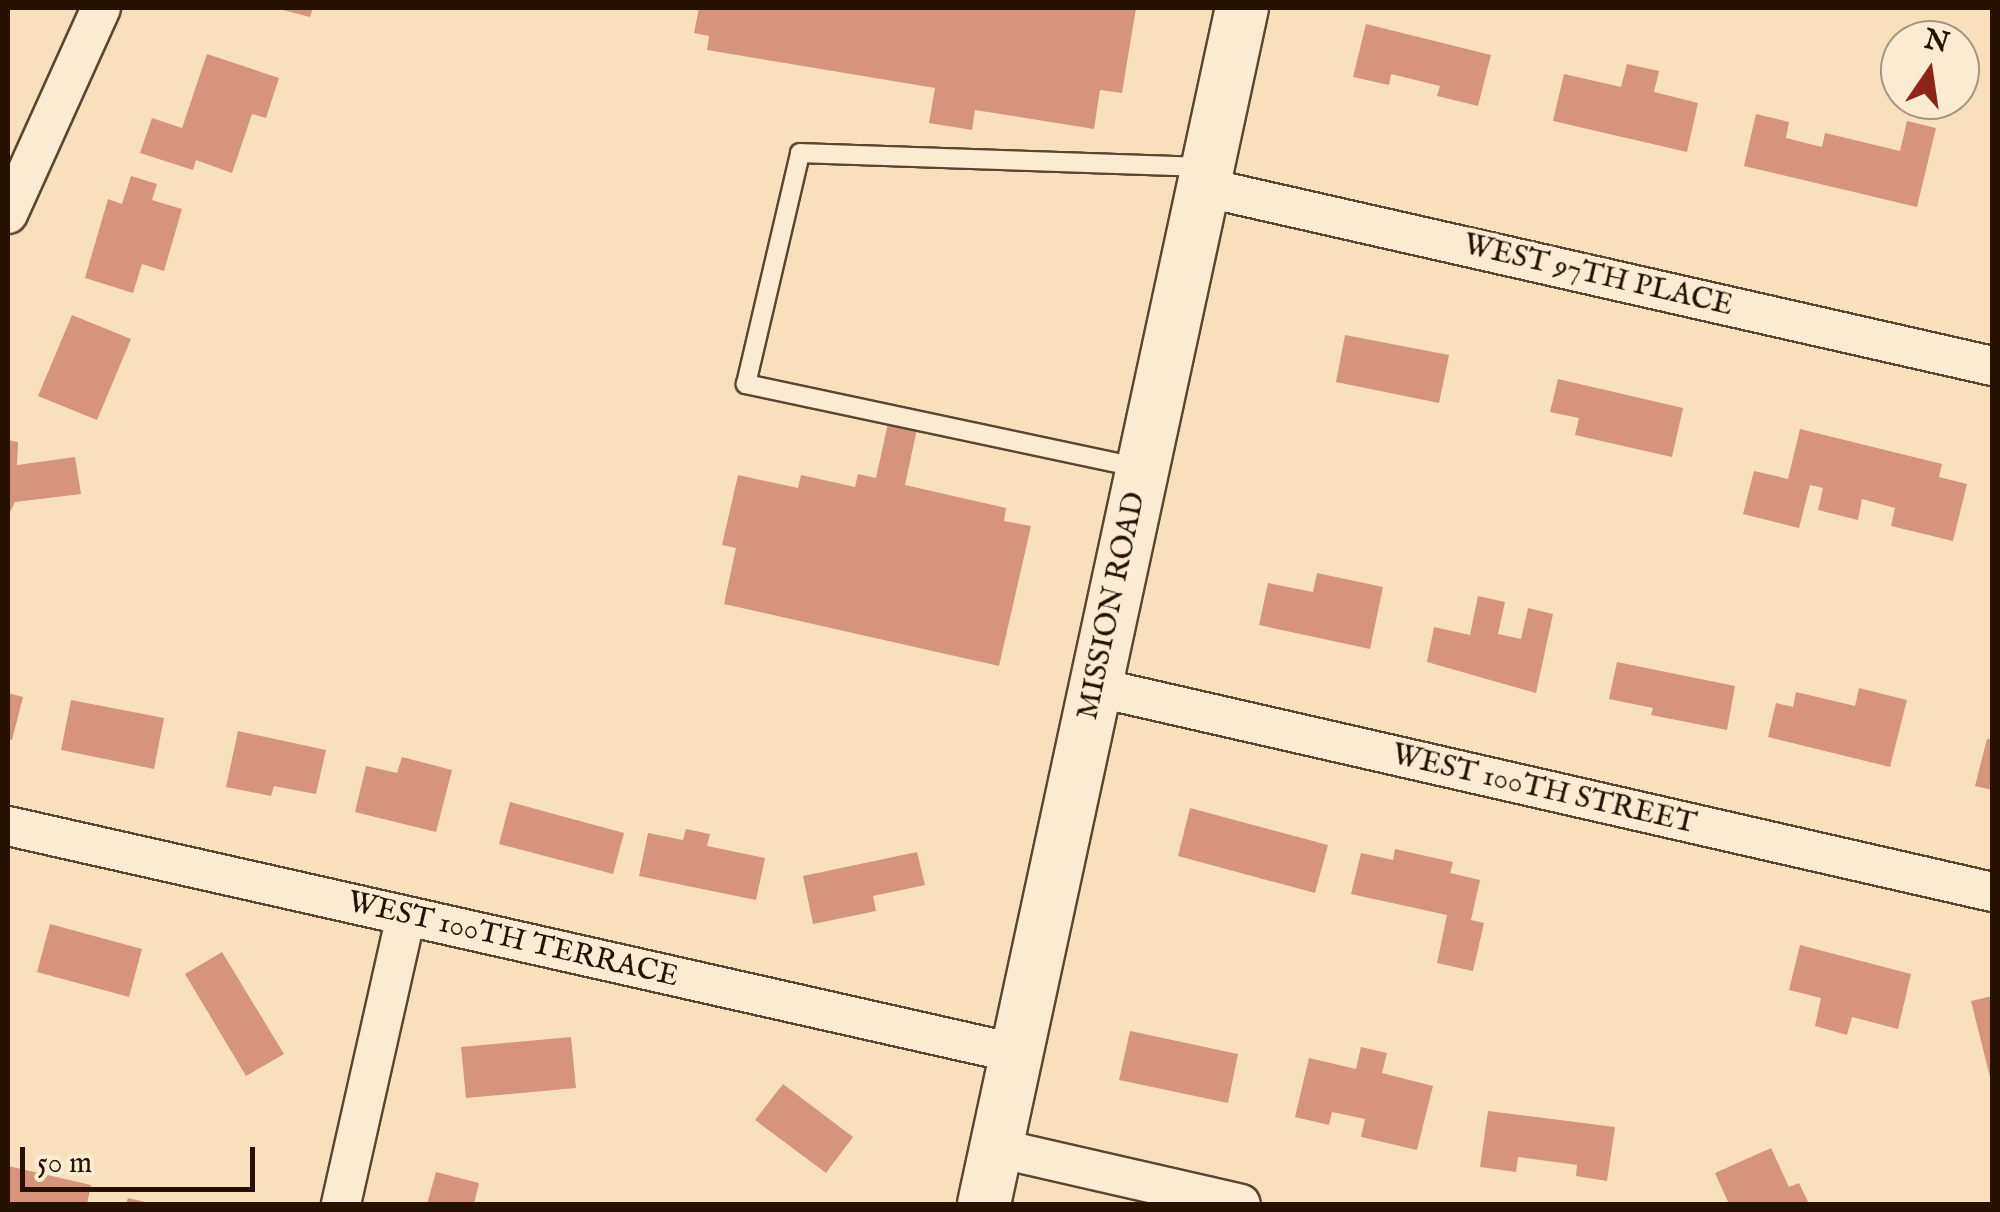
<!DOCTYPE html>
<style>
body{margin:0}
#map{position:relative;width:2000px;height:1212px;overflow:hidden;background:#f9e0bc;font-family:"IM FELL English",serif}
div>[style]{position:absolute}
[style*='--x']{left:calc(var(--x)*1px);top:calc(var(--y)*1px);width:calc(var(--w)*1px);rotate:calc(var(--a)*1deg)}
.building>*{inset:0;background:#d6947d}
.roads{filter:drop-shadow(2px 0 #5c4531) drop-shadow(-2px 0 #5c4531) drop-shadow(0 2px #5c4531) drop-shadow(0 -2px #5c4531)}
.lane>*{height:18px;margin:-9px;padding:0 9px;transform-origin:9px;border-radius:9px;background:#fbebd3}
.street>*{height:38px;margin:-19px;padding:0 19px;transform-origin:19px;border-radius:19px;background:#fbebd3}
.secondary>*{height:52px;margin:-26px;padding:0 26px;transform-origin:26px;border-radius:26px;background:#fbebd3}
span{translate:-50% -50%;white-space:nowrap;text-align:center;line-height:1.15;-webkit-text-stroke:9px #fbebd3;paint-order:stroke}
.street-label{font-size:30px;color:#271103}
.frame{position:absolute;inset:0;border:10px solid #271103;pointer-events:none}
.north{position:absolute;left:1880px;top:20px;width:100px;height:100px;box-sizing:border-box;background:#fbebd3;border:2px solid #a69480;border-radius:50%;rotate:13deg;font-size:28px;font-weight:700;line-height:40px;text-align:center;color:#271103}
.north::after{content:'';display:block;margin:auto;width:35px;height:45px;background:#8f2418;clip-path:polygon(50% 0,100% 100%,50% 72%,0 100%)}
.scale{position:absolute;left:20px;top:1147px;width:235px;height:45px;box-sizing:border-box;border:5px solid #271103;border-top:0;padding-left:12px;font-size:30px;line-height:35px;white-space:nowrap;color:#271103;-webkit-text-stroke:8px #fbebd3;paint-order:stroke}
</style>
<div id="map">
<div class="building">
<i style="clip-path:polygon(275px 8px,313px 8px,310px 17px)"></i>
<i style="clip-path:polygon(699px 8px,1136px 8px,1122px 93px,1100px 90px,1094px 129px,975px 110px,972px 130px,929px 123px,935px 88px,707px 50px,709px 36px,694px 33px)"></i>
<i style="clip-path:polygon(1366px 24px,1491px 55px,1478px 106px,1437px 96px,1440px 86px,1391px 74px,1389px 85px,1353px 77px)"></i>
<i style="clip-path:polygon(207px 54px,279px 78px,266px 118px,252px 114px,232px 173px,196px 160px,193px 170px,140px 153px,152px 118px,182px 128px)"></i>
<i style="clip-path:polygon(1627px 64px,1659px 71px,1654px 92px,1698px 103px,1687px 152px,1553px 121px,1564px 74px,1621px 87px)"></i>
<i style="clip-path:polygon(1756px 114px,1789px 122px,1786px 138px,1822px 147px,1825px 133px,1900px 151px,1907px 121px,1936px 128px,1917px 207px,1744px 166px)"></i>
<i style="clip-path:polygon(131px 176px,157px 184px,152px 200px,182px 209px,164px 271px,142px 264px,133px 293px,85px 278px,108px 199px,122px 204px)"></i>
<i style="clip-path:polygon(72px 315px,131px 339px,97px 420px,38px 396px)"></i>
<i style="clip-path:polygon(1345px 335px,1449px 355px,1439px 403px,1336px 382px)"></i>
<i style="clip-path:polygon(1558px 379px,1683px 408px,1672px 457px,1575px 435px,1579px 418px,1550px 412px)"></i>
<i style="clip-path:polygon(888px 423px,917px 429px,905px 485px,1006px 508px,1004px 521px,1031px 526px,999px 666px,724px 604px,736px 548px,722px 545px,738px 475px,798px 488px,801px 475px,855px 487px,858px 474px,876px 478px)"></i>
<i style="clip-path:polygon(1800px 429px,1942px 464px,1939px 477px,1967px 484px,1953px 541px,1891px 526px,1895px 508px,1862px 499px,1858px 520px,1818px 510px,1823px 488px,1810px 485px,1799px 528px,1743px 514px,1754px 471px,1788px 479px)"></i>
<i style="clip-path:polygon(8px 440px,18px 442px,17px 465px,75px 457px,81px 494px,15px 502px,8px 516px)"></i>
<i style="clip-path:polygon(1317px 573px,1383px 587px,1370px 649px,1259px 625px,1268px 583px,1313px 592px)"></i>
<i style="clip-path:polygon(1478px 596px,1505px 602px,1498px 634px,1521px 639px,1528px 608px,1553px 614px,1536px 693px,1427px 662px,1434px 627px,1470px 635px)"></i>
<i style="clip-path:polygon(1617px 662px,1735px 686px,1727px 730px,1651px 715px,1653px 708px,1609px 699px)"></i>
<i style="clip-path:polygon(1859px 688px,1907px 700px,1890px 767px,1768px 737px,1776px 703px,1793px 707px,1796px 692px,1855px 706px)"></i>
<i style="clip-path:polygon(8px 693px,23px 697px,12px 740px,8px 739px)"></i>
<i style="clip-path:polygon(71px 700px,164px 718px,154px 769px,61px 750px)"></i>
<i style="clip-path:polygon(238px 731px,326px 750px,316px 794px,274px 786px,271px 796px,226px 787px)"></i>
<i style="clip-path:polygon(1987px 739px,1992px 740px,1992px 790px,1975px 786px)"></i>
<i style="clip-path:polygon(402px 757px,452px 770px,436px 832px,355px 812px,366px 766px,397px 773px)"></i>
<i style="clip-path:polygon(510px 802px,624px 833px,613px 874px,499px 844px)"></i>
<i style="clip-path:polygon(1190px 808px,1328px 845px,1315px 893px,1178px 856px)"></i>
<i style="clip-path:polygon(686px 829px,710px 834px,707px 846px,765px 858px,756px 900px,639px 876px,648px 833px,683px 840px)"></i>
<i style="clip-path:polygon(1395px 849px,1453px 862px,1450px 873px,1480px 880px,1471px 920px,1484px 923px,1473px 971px,1437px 963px,1447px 915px,1351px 894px,1361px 853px,1393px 860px)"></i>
<i style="clip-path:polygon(917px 852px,925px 885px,873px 896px,876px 911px,813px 924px,803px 876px)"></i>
<i style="clip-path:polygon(50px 924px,142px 949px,129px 997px,37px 972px)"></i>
<i style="clip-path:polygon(1800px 945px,1911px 974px,1898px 1029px,1852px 1017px,1847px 1035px,1815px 1026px,1821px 998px,1789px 990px)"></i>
<i style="clip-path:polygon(222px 952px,284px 1054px,246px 1076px,185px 974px)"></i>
<i style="clip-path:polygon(1992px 996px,1992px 1081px,1991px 1081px,1971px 1001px)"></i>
<i style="clip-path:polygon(1130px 1031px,1238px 1054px,1228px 1103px,1119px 1080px)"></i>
<i style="clip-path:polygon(571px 1037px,576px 1088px,466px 1098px,461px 1047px)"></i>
<i style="clip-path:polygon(1361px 1047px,1387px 1053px,1382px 1073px,1433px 1086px,1417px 1150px,1361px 1137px,1365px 1119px,1332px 1112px,1329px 1125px,1295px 1117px,1309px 1058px,1356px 1069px)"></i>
<i style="clip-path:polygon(783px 1084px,853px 1137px,826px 1173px,755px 1120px)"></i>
<i style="clip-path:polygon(1488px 1111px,1615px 1127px,1607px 1181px,1576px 1176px,1577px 1165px,1518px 1157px,1516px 1172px,1480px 1167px)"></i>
<i style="clip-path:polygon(1771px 1148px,1789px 1187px,1799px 1183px,1809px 1204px,1729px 1204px,1715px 1173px)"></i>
<i style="clip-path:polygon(8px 1166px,91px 1185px,87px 1204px,8px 1204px)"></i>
<i style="clip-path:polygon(436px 1172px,479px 1183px,474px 1204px,427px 1204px)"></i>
<i style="clip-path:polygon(128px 1198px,150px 1203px,149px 1204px,126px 1204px)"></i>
</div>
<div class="roads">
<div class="lane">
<i style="--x:1136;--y:467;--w:399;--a:-168"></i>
<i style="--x:746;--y:384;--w:237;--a:-76.8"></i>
<i style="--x:800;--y:153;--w:402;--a:2"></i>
</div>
<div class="street">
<i style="--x:1203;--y:187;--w:809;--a:12.78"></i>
<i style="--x:8;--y:214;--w:226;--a:-65.7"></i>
<i style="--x:1095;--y:687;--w:920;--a:12.87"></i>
<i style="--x:8;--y:826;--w:1036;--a:12.71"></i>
<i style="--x:997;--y:1148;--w:250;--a:12.9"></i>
<i style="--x:341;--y:1204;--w:295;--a:-77.3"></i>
</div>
<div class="secondary">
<i style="--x:984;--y:1204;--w:1224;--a:-77.83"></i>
</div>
</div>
<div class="street-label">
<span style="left:1598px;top:276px;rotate:13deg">WEST 97TH PLACE</span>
<span style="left:1112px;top:606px;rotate:-78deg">MISSION ROAD</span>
<span style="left:1544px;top:790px;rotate:13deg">WEST 100TH STREET</span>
<span style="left:513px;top:940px;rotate:13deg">WEST 100TH TERRACE</span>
</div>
<div class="frame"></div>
<div class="north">N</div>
<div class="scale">50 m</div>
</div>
